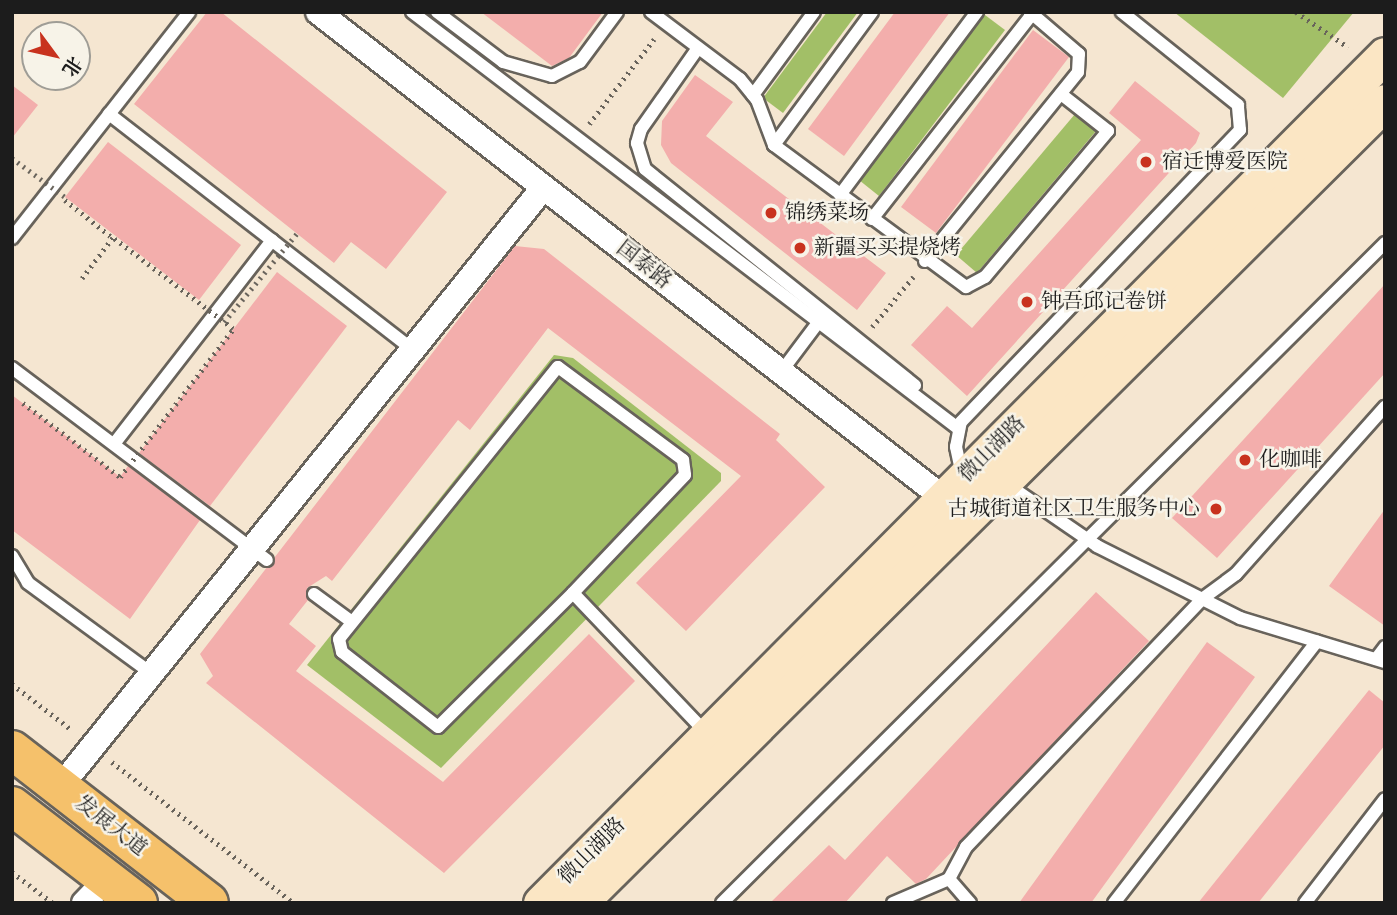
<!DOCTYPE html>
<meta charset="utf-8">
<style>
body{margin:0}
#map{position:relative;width:1397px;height:915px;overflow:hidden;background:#f5e6d1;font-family:"IM FELL Double Pica","Noto Serif SC",serif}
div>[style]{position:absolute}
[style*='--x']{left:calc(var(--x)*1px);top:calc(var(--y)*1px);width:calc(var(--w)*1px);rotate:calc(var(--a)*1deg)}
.green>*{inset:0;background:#a2bf67}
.building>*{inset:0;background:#f3aeac}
.path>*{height:4.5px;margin-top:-2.25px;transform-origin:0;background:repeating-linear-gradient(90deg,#68635b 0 2px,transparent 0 7px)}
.roads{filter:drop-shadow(2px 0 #68635b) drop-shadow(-2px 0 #68635b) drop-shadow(0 2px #68635b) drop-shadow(0 -2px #68635b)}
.lane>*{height:12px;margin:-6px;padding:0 6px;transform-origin:6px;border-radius:6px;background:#fff}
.street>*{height:24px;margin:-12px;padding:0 12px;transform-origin:12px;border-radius:12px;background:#fff}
.secondary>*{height:35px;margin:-17.5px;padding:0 17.5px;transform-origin:17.5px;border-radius:17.5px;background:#fbe6c4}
.primary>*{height:38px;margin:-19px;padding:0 19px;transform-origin:19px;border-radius:19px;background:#f5c16b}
.path-bridge>*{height:4.5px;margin-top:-2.25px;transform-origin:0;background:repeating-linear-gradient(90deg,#68635b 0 2px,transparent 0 7px)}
.dots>*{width:19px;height:19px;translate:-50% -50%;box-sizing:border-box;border:4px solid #f7f3e8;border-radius:50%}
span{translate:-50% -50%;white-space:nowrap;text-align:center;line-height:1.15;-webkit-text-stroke:5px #f7f3e8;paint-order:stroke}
.poi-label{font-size:21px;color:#1c1c1c}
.left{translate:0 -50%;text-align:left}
.right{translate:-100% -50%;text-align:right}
.street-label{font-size:21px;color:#1c1c1c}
.frame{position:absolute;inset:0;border:14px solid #1c1c1c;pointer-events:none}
.north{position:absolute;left:21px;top:21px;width:70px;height:70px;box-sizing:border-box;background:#f7f3e8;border:2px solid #9f9d96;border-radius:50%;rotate:123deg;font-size:19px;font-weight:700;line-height:28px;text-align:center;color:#1c1c1c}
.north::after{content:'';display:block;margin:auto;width:24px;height:32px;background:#c8321e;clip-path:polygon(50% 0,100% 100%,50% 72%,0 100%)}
</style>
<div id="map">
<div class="green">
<i style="clip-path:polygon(827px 12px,858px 12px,783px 113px,763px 98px)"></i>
<i style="clip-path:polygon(1174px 12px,1354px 12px,1283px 98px)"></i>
<i style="clip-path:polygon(985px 15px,1005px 30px,879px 196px,859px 180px)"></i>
<i style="clip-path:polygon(1075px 114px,1096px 131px,977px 273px,956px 255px)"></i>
<i style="clip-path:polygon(554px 355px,573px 358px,721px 473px,721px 481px,441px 768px,307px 665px)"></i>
</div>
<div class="building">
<i style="clip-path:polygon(207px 12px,221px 12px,447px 192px,386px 269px,351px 242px,334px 263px,134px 104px)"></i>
<i style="clip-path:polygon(481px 12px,603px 12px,569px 58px,552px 66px)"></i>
<i style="clip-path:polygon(895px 12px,950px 12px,844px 156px,808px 129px)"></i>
<i style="clip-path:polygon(1033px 30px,1069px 57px,936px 233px,901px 207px)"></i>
<i style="clip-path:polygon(695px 75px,733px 102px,706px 136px,886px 273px,857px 310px,671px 163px,661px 145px,662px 121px)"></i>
<i style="clip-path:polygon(1135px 81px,1200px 133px,1196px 143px,967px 396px,911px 345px,947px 306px,972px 328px,1141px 140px,1109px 113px)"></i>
<i style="clip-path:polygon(12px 85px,38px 105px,12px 138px)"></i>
<i style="clip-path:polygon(108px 142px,241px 245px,199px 300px,65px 197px)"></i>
<i style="clip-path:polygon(515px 246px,544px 249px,780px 434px,776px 440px,825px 487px,686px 631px,636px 583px,741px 476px,548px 328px,470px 430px,458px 420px,332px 581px,326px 576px,307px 588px,308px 600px,289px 624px,316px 646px,296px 671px,443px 782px,589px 634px,635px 681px,444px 873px,206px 683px,213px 676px,200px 654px)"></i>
<i style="clip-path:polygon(277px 272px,347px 326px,210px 506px,139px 453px)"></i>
<i style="clip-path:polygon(1385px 284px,1385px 373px,1217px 558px,1172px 518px)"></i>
<i style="clip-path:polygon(12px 395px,120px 477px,128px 466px,200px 520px,130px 619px,12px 530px)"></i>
<i style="clip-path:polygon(1385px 509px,1385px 626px,1329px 586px)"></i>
<i style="clip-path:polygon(1096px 592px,1149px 641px,926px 879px,916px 884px,887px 856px,845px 903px,770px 903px,829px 845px,845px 860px)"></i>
<i style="clip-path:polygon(1207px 642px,1255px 677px,1091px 903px,1019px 903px)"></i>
<i style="clip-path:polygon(1369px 690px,1385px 703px,1385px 745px,1258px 903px,1198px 903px)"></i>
</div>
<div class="path">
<i style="--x:1296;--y:12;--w:63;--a:33.9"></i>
<i style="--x:589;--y:124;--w:107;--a:-52.6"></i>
<i style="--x:65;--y:200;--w:61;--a:38.4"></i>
<i style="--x:113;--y:238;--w:51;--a:127.1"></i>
<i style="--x:872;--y:327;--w:65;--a:-50.6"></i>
<i style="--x:12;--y:684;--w:76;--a:37.5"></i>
<i style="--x:112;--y:762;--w:230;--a:37.8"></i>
<i style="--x:12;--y:872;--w:51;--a:37.1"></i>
</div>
<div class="roads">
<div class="lane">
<i style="--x:412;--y:12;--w:688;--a:37.32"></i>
<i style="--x:437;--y:12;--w:83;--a:37.1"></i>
<i style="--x:503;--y:62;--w:51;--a:15.9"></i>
<i style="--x:552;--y:76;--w:31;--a:-27"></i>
<i style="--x:580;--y:62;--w:62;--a:-53.5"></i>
<i style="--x:651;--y:12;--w:111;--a:37"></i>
<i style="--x:740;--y:79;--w:27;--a:51"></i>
<i style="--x:757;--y:100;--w:48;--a:69.3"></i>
<i style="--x:774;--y:145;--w:239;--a:36.5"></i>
<i style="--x:966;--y:287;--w:21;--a:-28"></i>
<i style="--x:985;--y:277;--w:191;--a:-49.9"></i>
<i style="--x:1108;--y:131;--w:60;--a:-141.8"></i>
<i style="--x:698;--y:48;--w:99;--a:125.1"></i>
<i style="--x:641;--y:129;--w:15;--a:106"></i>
<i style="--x:637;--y:143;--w:27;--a:73"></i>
<i style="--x:645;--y:169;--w:346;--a:38.7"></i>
<i style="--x:753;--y:95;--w:103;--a:-53.7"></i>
<i style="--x:109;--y:114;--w:385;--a:37.8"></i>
<i style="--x:774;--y:145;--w:165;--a:-53.6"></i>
<i style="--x:840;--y:195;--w:229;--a:-53.2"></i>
<i style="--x:872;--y:219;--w:260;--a:-52"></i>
<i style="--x:12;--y:238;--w:287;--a:-51.9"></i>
<i style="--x:925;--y:261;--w:243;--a:-51"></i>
<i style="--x:1078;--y:72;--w:18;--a:-87"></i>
<i style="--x:1079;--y:54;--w:65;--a:-139.4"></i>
<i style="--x:12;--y:368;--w:319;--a:37"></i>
<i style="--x:781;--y:372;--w:70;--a:-53.1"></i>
<i style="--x:114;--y:444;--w:258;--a:-52.2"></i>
<i style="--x:962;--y:475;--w:29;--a:-102"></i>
<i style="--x:956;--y:447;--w:25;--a:-79"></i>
<i style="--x:961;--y:422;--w:404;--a:-46.3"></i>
<i style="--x:1240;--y:130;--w:25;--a:-95"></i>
<i style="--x:1238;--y:105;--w:149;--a:-141.3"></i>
<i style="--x:1004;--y:482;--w:113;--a:34.5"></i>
<i style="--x:1097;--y:546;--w:160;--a:26.7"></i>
<i style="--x:1240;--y:618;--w:152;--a:16.9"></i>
<i style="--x:12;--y:556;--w:31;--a:59"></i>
<i style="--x:28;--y:583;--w:152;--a:36.2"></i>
<i style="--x:573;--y:593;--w:190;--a:135.2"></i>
<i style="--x:438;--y:727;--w:122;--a:-142"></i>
<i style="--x:342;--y:652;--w:13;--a:-103"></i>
<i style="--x:339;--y:639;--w:349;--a:-51.2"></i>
<i style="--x:558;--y:367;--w:156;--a:36.6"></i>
<i style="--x:683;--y:460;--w:15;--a:82"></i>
<i style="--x:685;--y:475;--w:163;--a:133.5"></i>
<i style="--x:573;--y:593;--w:196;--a:46.4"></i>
<i style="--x:314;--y:594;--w:47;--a:36.4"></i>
<i style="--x:1376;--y:659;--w:15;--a:-53"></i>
<i style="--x:722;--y:903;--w:936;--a:-44.87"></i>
<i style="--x:893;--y:903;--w:61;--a:-23.2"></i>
<i style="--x:970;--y:903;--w:32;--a:-131"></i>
<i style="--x:949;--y:879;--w:36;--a:-62"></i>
<i style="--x:966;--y:847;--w:342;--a:-46.4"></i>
<i style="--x:1202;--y:599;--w:42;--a:-36.3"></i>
<i style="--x:1236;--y:574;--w:224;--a:-48.3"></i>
<i style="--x:1114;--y:903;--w:331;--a:-52.2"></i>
<i style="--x:1305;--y:903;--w:131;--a:-52.4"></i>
</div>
<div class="street">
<i style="--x:318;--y:12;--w:807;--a:37.85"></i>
<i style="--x:60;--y:787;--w:769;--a:-51.12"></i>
<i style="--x:84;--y:903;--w:33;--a:-46"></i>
</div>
<div class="secondary">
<i style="--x:541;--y:903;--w:1196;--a:-45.14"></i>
<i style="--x:579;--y:903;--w:1136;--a:-44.82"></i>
</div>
<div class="primary">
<i style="--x:12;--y:750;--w:249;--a:37.8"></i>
<i style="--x:12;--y:806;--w:159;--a:37.6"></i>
</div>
</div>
<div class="path-bridge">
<i style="--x:12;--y:158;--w:66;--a:36.3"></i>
<i style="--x:224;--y:322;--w:115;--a:-50.6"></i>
<i style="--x:23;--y:403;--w:122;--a:37.3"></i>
<i style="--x:120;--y:477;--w:186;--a:-52.6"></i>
<i style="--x:233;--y:329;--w:151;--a:-142.8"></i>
</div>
<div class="dots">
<i style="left:1146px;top:162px;background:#c8321e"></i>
<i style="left:771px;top:213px;background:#c8321e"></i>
<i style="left:800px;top:248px;background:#c8321e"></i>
<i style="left:1027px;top:302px;background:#c8321e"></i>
<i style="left:1245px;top:460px;background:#c8321e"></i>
<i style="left:1216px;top:509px;background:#c8321e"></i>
</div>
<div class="poi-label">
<span class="left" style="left:1162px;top:162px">宿迁博爱医院</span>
<span class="left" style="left:785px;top:213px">锦绣菜场</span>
<span class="left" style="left:814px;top:248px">新疆买买提烧烤</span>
<span class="left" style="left:1041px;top:302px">钟吾邱记卷饼</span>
<span class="left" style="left:1259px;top:460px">化咖啡</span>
<span class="right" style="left:1200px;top:509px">古城街道社区卫生服务中心</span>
</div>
<div class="street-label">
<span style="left:644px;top:265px;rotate:38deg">国泰路</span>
<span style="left:992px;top:449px;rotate:-45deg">微山湖路</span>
<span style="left:111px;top:826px;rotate:38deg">发展大道</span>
<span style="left:592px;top:851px;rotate:-45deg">微山湖路</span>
</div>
<div class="frame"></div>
<div class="north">北</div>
</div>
